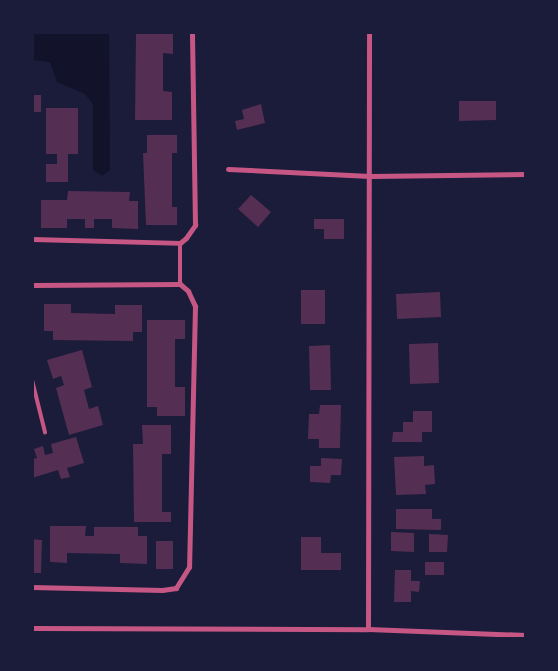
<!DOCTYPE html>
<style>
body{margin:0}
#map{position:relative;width:558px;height:671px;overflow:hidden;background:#1b1b3a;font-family:"Noto Sans",sans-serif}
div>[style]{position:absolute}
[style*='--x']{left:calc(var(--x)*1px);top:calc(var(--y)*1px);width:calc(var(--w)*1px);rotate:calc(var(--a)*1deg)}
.water>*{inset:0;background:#12122b}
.building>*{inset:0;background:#542f53}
.service>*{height:4px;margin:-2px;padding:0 2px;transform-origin:2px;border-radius:2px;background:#c65784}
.minor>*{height:5px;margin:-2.5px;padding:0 2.5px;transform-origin:2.5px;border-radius:2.5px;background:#c65784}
span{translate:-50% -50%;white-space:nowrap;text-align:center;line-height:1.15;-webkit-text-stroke:4px #1b1b3a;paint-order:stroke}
.frame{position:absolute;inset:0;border:34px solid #1b1b3a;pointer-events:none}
</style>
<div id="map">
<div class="water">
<i style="clip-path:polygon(33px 32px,109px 33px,110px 170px,102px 176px,93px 170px,93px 104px,85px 94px,57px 82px,50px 62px,33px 60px)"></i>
</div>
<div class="building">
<i style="clip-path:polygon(145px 32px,173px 32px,173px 54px,163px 53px,163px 91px,172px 92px,172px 120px,135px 120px,136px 34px)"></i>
<i style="clip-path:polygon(32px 95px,41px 95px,41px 112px,32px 112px)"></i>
<i style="clip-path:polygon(459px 101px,496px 101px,496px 120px,459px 121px)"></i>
<i style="clip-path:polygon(261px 104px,265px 123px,237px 130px,235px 121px,244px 119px,242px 110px)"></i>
<i style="clip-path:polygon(46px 108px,78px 108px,78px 154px,68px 154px,68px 182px,46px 182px,46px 164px,57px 164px,57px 154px,46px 154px)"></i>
<i style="clip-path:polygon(147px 135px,177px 135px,177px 153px,172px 153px,172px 207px,177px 207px,177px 225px,146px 225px,143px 153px,147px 153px)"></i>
<i style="clip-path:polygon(68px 191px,130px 192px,129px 201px,138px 201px,138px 229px,112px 228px,112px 219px,94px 219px,94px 228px,85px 228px,85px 219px,67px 219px,67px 228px,41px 228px,41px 200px,67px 200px)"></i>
<i style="clip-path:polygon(251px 195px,271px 212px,258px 227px,238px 209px)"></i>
<i style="clip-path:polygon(314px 219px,344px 219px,344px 239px,324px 239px,324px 229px,314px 229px)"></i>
<i style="clip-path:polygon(301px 290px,325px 290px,325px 324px,301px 324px)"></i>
<i style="clip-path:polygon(440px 292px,441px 317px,397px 319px,396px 294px)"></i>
<i style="clip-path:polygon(44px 304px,71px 304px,71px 313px,115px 314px,115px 305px,142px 305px,142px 332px,133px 332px,133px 341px,53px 340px,53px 331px,44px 331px)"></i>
<i style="clip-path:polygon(147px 320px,185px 320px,185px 339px,175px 339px,175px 387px,185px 387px,185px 416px,157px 416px,157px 407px,147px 407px)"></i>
<i style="clip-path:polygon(438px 343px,439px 383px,410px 384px,409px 344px)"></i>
<i style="clip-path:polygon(330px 345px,331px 390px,310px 390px,309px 346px)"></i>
<i style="clip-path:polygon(82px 350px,92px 387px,84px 390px,89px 409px,98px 406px,103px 425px,69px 435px,56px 388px,64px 385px,61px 376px,53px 379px,47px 360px)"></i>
<i style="clip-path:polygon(320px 405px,341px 405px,340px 448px,319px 448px,319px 439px,308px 439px,309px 414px,319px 414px)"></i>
<i style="clip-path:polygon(413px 411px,432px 411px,432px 432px,422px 432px,422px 442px,392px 442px,393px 432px,403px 432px,403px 422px,413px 422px)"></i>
<i style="clip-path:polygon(142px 425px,171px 425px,171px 454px,162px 454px,162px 512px,171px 512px,171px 522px,134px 522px,133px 444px,143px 444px)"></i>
<i style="clip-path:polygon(76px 437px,84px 463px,67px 468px,70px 477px,61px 479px,58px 470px,32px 478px,32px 459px,37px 458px,34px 449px,43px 446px,45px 455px,53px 453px,51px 444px)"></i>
<i style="clip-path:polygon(424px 456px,424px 466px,434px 465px,435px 484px,425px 485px,426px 494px,396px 495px,394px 457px)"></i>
<i style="clip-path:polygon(321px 458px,342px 459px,341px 475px,331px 475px,330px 483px,310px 482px,310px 466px,321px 466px)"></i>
<i style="clip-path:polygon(396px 509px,432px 509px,432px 519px,441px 519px,441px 530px,396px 529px)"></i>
<i style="clip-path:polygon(50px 526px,86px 526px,85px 536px,94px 536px,94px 527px,138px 527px,138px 536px,147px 536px,147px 564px,120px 563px,120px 554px,67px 553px,67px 563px,50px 562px)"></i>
<i style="clip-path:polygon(391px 532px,414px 533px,414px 552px,391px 551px)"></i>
<i style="clip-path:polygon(429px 534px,448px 535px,447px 552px,429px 552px)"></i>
<i style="clip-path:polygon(301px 537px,321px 537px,321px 553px,341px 553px,341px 570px,301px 570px)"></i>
<i style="clip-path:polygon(32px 539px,42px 540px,41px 573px,32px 573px)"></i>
<i style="clip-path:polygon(156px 541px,173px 541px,173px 569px,156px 569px)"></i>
<i style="clip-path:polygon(425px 562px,444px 562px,444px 575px,425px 575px)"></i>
<i style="clip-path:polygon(395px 570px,411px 570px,411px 581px,420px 581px,419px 592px,411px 591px,411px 602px,394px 602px)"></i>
</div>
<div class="service">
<i style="--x:180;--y:243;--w:41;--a:90"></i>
<i style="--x:32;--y:380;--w:54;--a:76"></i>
</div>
<div class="minor">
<i style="--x:228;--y:169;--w:142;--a:2.8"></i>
<i style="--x:370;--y:176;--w:156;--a:-0.7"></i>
<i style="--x:32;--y:239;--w:148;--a:1.5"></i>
<i style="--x:180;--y:243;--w:8;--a:-40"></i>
<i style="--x:186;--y:238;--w:16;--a:-55"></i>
<i style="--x:195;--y:225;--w:193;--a:-90.9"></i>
<i style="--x:32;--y:285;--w:148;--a:-0.4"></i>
<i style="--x:180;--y:284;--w:11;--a:41"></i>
<i style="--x:188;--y:291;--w:17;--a:65"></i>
<i style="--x:195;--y:306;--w:261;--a:91.3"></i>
<i style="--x:189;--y:567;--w:25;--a:122"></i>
<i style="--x:176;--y:588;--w:14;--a:172"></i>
<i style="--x:162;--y:590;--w:130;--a:-178.7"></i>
<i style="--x:32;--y:628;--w:336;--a:0.2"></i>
<i style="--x:368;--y:629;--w:158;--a:2.2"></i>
<i style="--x:368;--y:629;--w:597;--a:-89.9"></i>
</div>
<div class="frame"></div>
</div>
